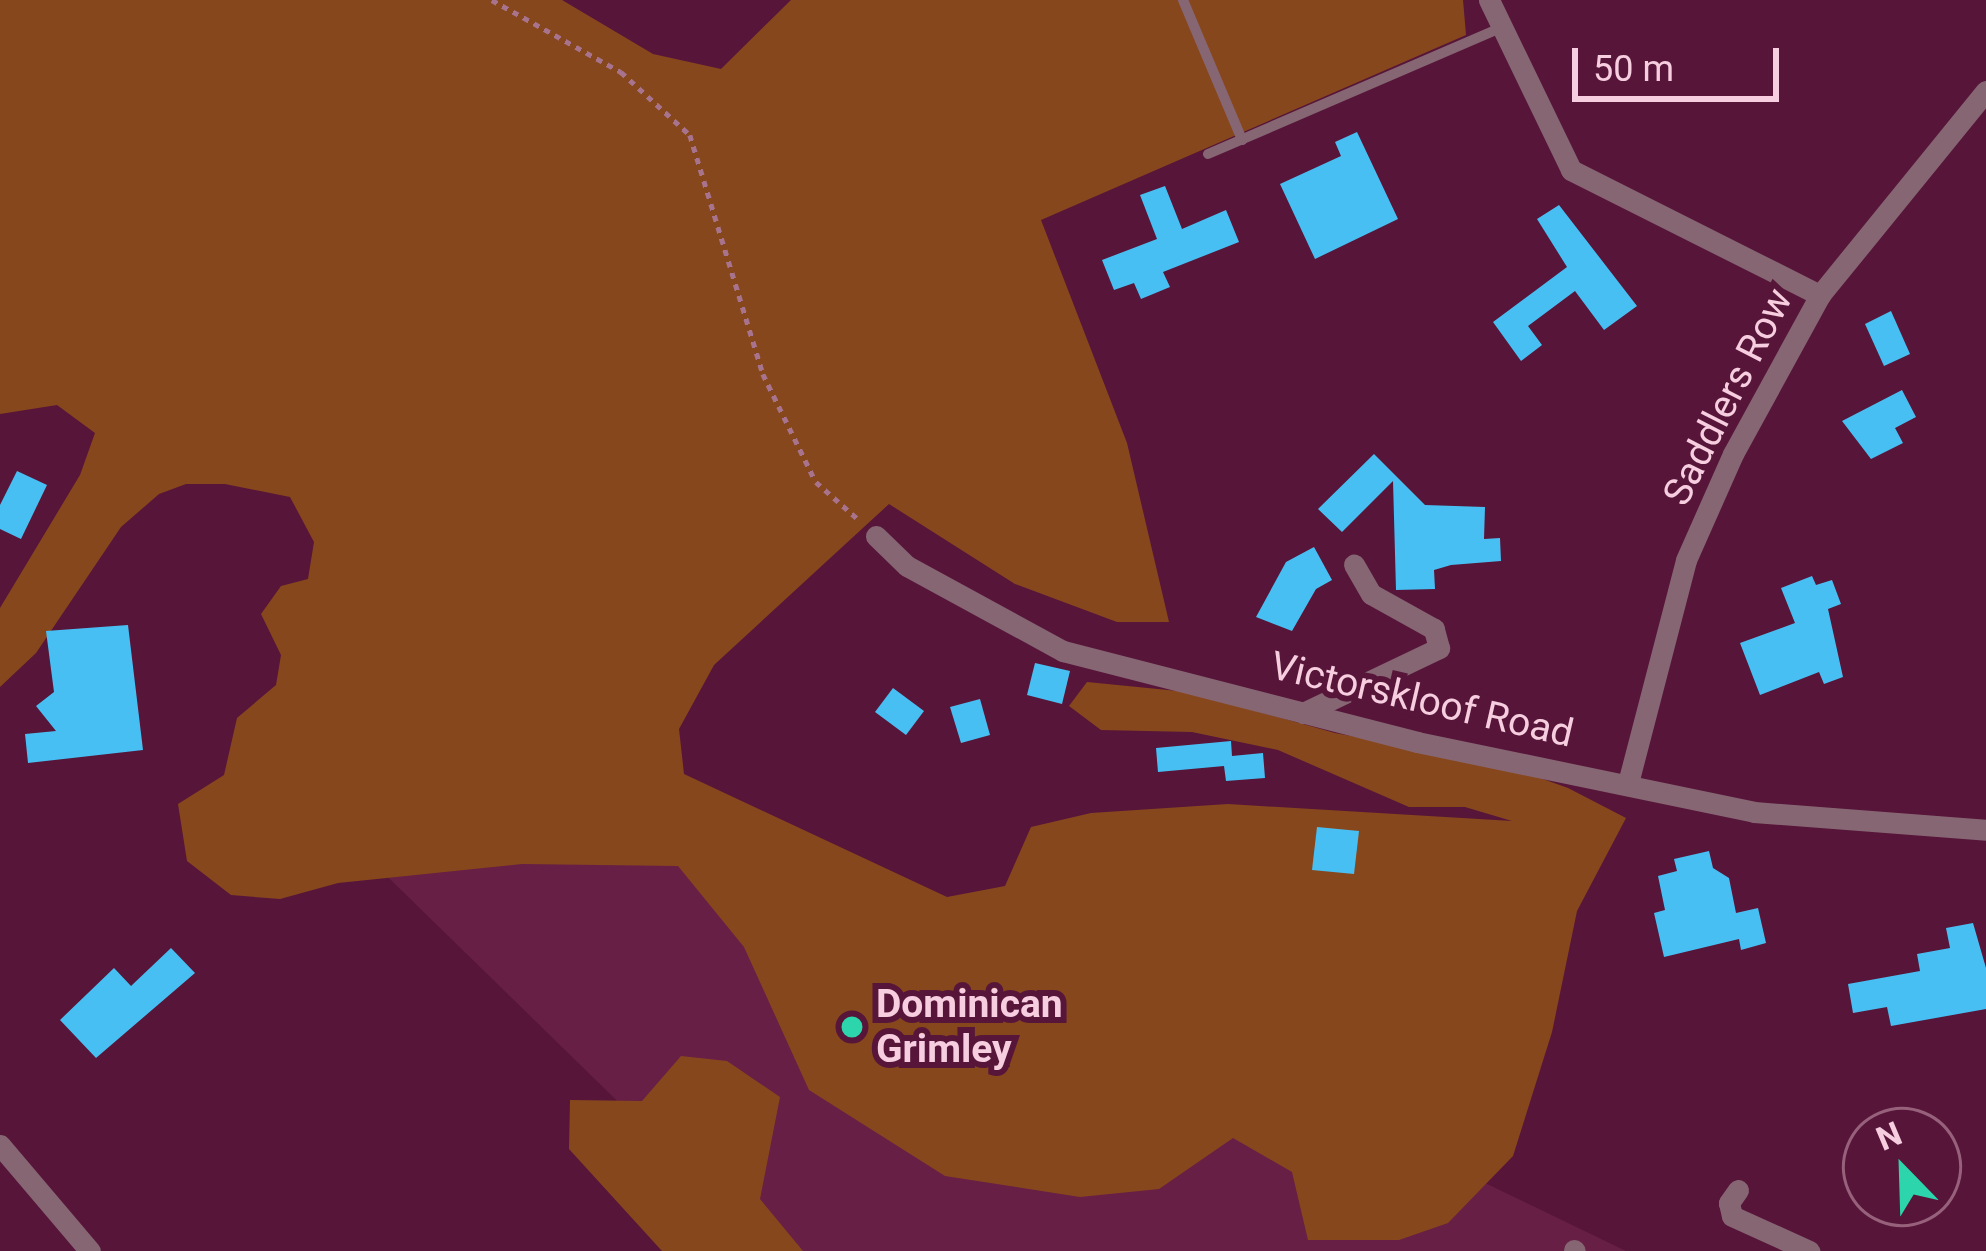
<!DOCTYPE html>
<style>
body{margin:0}
#map{position:relative;width:1986px;height:1251px;overflow:hidden;background:#571639;font-family:Roboto,sans-serif}
div>[style]{position:absolute}
[style*='--x']{left:calc(var(--x)*1px);top:calc(var(--y)*1px);width:calc(var(--w)*1px);rotate:calc(var(--a)*1deg)}
.built>*{inset:0;background:#671f45}
.forest>*{inset:0;background:#87471d}
.building>*{inset:0;background:#48bff3}
.path>*{height:4.5px;margin-top:-2.25px;transform-origin:0;background:repeating-linear-gradient(90deg,#a8738d 0 6px,transparent 0 12px)}
.service>*{height:10px;margin:-5px;padding:0 5px;transform-origin:5px;border-radius:5px;background:#876674}
.minor>*{height:21px;margin:-10.5px;padding:0 10.5px;transform-origin:10.5px;border-radius:10.5px;background:#876674}
.dots>*{width:33px;height:33px;translate:-50% -50%;box-sizing:border-box;border:6px solid #571639;border-radius:50%}
span{translate:-50% -50%;white-space:nowrap;text-align:center;line-height:1.15;-webkit-text-stroke:12px #571639;paint-order:stroke}
.street-label{font-size:39px;color:#f7cedf}
.poi-label{font-size:39px;color:#f7cedf;font-weight:700}
.left{translate:0 -50%;text-align:left}
.north{position:absolute;left:1842px;top:1107px;width:120px;height:120px;box-sizing:border-box;background:#571639;border:3px solid #97607b;border-radius:50%;rotate:337deg;font-size:33px;font-weight:700;line-height:48px;text-align:center;color:#f7cedf}
.north::after{content:'';display:block;margin:auto;width:42px;height:54px;background:#2cd5ab;clip-path:polygon(50% 0,100% 100%,50% 72%,0 100%)}
.scale{position:absolute;left:1572px;top:48px;width:207px;height:54px;box-sizing:border-box;border:6px solid #f7cedf;border-top:0;padding-left:15px;font-size:36px;line-height:42px;white-space:nowrap;color:#f7cedf;-webkit-text-stroke:9px #571639;paint-order:stroke}
</style>
<div id="map">
<div class="built">
<i style="clip-path:polygon(691px 800px,1626px 1251px,771px 1251px,313px 804px)"></i>
</div>
<div class="forest">
<i style="clip-path:polygon(0 0,562px 0,653px 54px,721px 69px,791px 0,1463px 0,1466px 35px,1041px 220px,1127px 443px,1169px 622px,1117px 622px,1015px 584px,889px 504px,714px 665px,679px 729px,684px 774px,947px 897px,1005px 886px,1031px 827px,1091px 813px,1228px 804px,1512px 821px,1465px 807px,1409px 807px,1278px 750px,1192px 732px,1101px 730px,1069px 706px,1087px 682px,1188px 692px,1335px 733px,1501px 764px,1568px 788px,1626px 818px,1577px 911px,1552px 1032px,1513px 1156px,1448px 1223px,1399px 1240px,1308px 1240px,1292px 1172px,1233px 1138px,1159px 1189px,1080px 1197px,945px 1176px,809px 1090px,744px 947px,678px 866px,522px 864px,338px 883px,280px 899px,231px 895px,187px 861px,178px 804px,224px 775px,237px 718px,276px 685px,281px 655px,261px 614px,281px 586px,308px 579px,314px 542px,290px 497px,225px 484px,186px 484px,159px 494px,121px 527px,36px 653px,0 687px,0 608px,80px 475px,95px 433px,57px 405px,0 414px)"></i>
<i style="clip-path:polygon(681px 1056px,727px 1061px,780px 1097px,760px 1199px,803px 1251px,662px 1251px,569px 1149px,570px 1100px,642px 1101px)"></i>
</div>
<div class="building">
<i style="clip-path:polygon(1357px 132px,1398px 219px,1315px 259px,1280px 184px,1341px 156px,1335px 142px)"></i>
<i style="clip-path:polygon(1165px 186px,1182px 229px,1226px 210px,1239px 242px,1163px 272px,1170px 287px,1141px 299px,1134px 283px,1114px 290px,1102px 260px,1157px 239px,1140px 195px)"></i>
<i style="clip-path:polygon(1559px 205px,1637px 306px,1604px 330px,1575px 291px,1528px 326px,1542px 345px,1521px 361px,1493px 322px,1567px 267px,1537px 219px)"></i>
<i style="clip-path:polygon(1891px 311px,1910px 354px,1884px 366px,1865px 324px)"></i>
<i style="clip-path:polygon(1902px 390px,1916px 417px,1895px 428px,1903px 443px,1871px 459px,1842px 421px)"></i>
<i style="clip-path:polygon(1374px 454px,1425px 505px,1485px 507px,1484px 539px,1500px 538px,1501px 561px,1451px 565px,1434px 570px,1435px 589px,1396px 590px,1393px 481px,1342px 532px,1318px 509px)"></i>
<i style="clip-path:polygon(17px 471px,47px 485px,21px 539px,0 529px,0 505px)"></i>
<i style="clip-path:polygon(1314px 547px,1332px 580px,1316px 589px,1292px 631px,1256px 617px,1286px 562px)"></i>
<i style="clip-path:polygon(1812px 576px,1816px 585px,1832px 580px,1841px 604px,1828px 609px,1843px 677px,1824px 684px,1819px 672px,1760px 695px,1740px 643px,1795px 623px,1781px 588px)"></i>
<i style="clip-path:polygon(128px 625px,143px 750px,28px 763px,25px 734px,56px 731px,36px 706px,54px 692px,46px 631px)"></i>
<i style="clip-path:polygon(1035px 663px,1070px 671px,1062px 704px,1027px 695px)"></i>
<i style="clip-path:polygon(893px 688px,924px 711px,906px 735px,875px 712px)"></i>
<i style="clip-path:polygon(980px 699px,990px 735px,961px 743px,950px 707px)"></i>
<i style="clip-path:polygon(1231px 741px,1232px 756px,1263px 753px,1265px 778px,1226px 781px,1224px 766px,1158px 772px,1156px 748px)"></i>
<i style="clip-path:polygon(1317px 827px,1359px 831px,1354px 874px,1312px 870px)"></i>
<i style="clip-path:polygon(1709px 851px,1713px 868px,1729px 878px,1736px 913px,1758px 908px,1766px 943px,1741px 950px,1739px 939px,1664px 957px,1654px 913px,1665px 910px,1658px 876px,1677px 871px,1674px 859px)"></i>
<i style="clip-path:polygon(1973px 923px,1986px 968px,1986px 1009px,1891px 1026px,1887px 1007px,1853px 1013px,1848px 984px,1920px 971px,1917px 954px,1950px 948px,1946px 928px)"></i>
<i style="clip-path:polygon(171px 948px,195px 973px,96px 1058px,60px 1020px,114px 968px,131px 986px)"></i>
</div>
<div class="path">
<i style="--x:492;--y:0;--w:148;--a:29.2"></i>
<i style="--x:621;--y:72;--w:93;--a:42.4"></i>
<i style="--x:690;--y:135;--w:250;--a:73"></i>
<i style="--x:763;--y:374;--w:120;--a:63.9"></i>
<i style="--x:816;--y:482;--w:57;--a:41.5"></i>
</div>
<div class="service">
<i style="--x:1183;--y:0;--w:152;--a:67.1"></i>
<i style="--x:1208;--y:154;--w:318;--a:-23.3"></i>
</div>
<div class="minor">
<i style="--x:1489;--y:0;--w:189;--a:64.2"></i>
<i style="--x:1571;--y:170;--w:279;--a:26.7"></i>
<i style="--x:876;--y:536;--w:43;--a:44.1"></i>
<i style="--x:907;--y:566;--w:178;--a:28.6"></i>
<i style="--x:1063;--y:651;--w:366;--a:14.4"></i>
<i style="--x:1417;--y:742;--w:344;--a:11.7"></i>
<i style="--x:1754;--y:812;--w:233;--a:4.4"></i>
<i style="--x:1303;--y:713;--w:151;--a:-25.5"></i>
<i style="--x:1439;--y:648;--w:20;--a:-105"></i>
<i style="--x:1434;--y:629;--w:72;--a:-150.9"></i>
<i style="--x:1371;--y:594;--w:34;--a:-120"></i>
<i style="--x:1628;--y:783;--w:230;--a:-75.4"></i>
<i style="--x:1686;--y:560;--w:116;--a:-66.1"></i>
<i style="--x:1733;--y:454;--w:181;--a:-61.3"></i>
<i style="--x:1820;--y:295;--w:263;--a:-50.9"></i>
<i style="--x:0;--y:1145;--w:139;--a:49.7"></i>
<i style="--x:1738;--y:1190;--w:16;--a:125"></i>
<i style="--x:1729;--y:1203;--w:13;--a:77"></i>
<i style="--x:1732;--y:1216;--w:85;--a:24.4"></i>
<i style="--x:1574;--y:1250;--w:1;--a:45"></i>
</div>
<div class="dots">
<i style="left:852px;top:1027px;background:#2cd5ab"></i>
</div>
<div class="street-label">
<span style="left:1728px;top:397px;rotate:-63deg">Saddlers Row</span>
<span style="left:1422px;top:700px;rotate:13deg">Victorskloof Road</span>
</div>
<div class="poi-label">
<span class="left" style="left:876px;top:1027px">Dominican<br>Grimley</span>
</div>
<div class="north">N</div>
<div class="scale">50 m</div>
</div>
